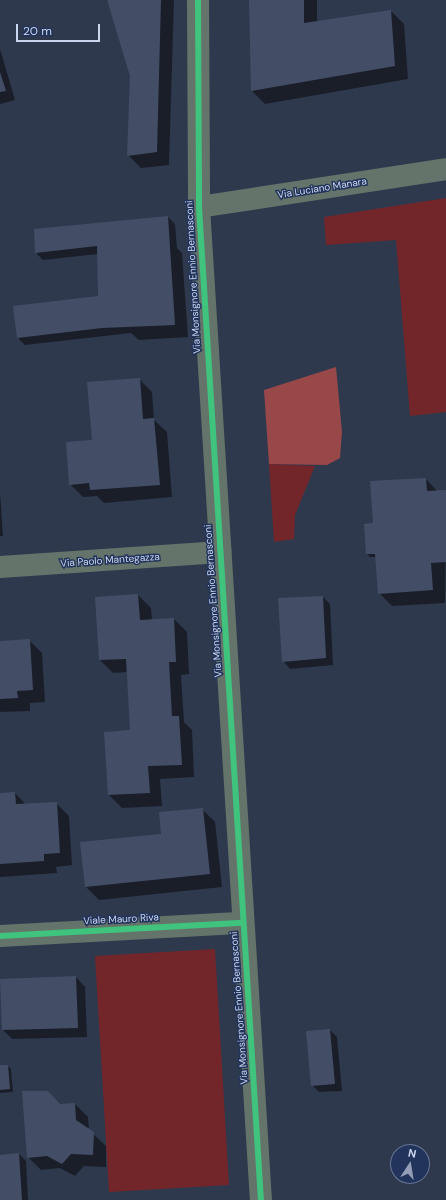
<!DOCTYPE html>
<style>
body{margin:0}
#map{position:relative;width:446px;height:1200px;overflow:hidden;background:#2f394e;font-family:"DM Sans",sans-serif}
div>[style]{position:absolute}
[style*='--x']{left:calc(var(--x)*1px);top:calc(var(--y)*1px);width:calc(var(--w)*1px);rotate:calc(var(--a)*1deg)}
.green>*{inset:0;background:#73262a}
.forest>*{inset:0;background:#994849}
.shadow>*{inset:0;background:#0007}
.building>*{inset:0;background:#434e66}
.minor>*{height:22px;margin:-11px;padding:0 11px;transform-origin:11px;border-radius:11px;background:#65746a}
.cycleway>*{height:6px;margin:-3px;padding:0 3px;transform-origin:3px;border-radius:3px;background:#40c37c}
span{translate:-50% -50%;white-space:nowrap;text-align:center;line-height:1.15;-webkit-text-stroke:3px #22345b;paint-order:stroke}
.street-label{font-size:10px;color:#cad6ef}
.north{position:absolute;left:390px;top:1144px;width:40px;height:40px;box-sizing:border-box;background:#22345b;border:1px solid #657596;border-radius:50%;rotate:12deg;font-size:11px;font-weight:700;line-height:16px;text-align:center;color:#cad6ef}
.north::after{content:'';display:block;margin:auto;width:14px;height:18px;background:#949fb7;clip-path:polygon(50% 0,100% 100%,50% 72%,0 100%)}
.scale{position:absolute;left:16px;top:24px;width:84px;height:18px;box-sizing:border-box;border:2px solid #cad6ef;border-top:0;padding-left:5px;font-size:12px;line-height:14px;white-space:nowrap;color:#cad6ef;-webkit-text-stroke:3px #22345b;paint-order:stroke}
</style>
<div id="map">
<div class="green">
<i style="clip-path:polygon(446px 198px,446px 412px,410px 416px,396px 240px,326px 245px,324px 217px)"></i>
<i style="clip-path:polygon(269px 464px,315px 466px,295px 515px,294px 539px,274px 542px)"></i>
<i style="clip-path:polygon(215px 949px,229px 1185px,109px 1192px,95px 956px)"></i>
</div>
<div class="forest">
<i style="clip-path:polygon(336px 367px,342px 432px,340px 458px,327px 465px,269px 464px,264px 390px)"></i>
</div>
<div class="shadow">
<i style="clip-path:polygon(107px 0,174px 0,169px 165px,141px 168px,128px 155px,131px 75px)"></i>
<i style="clip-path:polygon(250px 0,317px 0,317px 23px,391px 11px,404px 24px,408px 79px,265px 104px,252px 91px)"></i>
<i style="clip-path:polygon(0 49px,15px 100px,0 104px)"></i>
<i style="clip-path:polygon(168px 217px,175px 224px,177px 248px,182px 253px,188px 337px,139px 340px,131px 333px,25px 345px,18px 338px,99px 297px,98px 254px,43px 260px,36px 253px)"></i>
<i style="clip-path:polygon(139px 379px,152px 392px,154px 420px,167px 432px,172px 497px,104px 503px,97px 496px,83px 497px,70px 484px,93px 441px)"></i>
<i style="clip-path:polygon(426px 479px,438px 492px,446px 491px,445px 603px,392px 606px,379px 593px,376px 557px,370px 557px,367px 554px,374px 524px)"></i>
<i style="clip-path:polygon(0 492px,3px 536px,0 536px)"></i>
<i style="clip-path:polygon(138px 595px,151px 608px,152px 620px,174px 619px,187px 632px,189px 674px,181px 675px,184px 722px,192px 730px,194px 777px,160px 779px,162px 806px,122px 808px,109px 795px,105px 732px,131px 731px,127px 672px,113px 673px,100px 660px)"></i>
<i style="clip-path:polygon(323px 597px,330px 604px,333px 665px,290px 669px,283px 661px,279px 599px)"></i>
<i style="clip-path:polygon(29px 640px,42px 653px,45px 702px,30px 703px,30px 711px,0 712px,0 642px)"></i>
<i style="clip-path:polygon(15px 793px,26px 805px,56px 803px,69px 816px,72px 865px,56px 867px,57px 873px,0 877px,0 794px)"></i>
<i style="clip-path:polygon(202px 809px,215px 822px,222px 887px,99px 900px,86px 887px)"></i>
<i style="clip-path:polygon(76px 977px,85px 987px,87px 1037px,12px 1039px,2px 1029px)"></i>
<i style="clip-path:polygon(330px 1030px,337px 1037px,342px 1091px,319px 1092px,312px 1085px)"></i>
<i style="clip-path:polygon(0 1066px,8px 1066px,11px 1069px,13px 1092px,0 1093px)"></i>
<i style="clip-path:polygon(75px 1104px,88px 1117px,89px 1130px,106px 1146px,106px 1167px,84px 1166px,75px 1176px,60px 1168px,41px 1170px,28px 1157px)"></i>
<i style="clip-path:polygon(19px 1154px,26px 1161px,28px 1200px,0 1200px,0 1156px)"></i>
</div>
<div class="building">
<i style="clip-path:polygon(107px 0,161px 0,157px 152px,127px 156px,130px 76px)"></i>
<i style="clip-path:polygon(249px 0,304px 0,304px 23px,391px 10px,395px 66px,251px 91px)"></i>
<i style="clip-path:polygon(0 72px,6px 91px,0 92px)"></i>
<i style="clip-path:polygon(168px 216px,175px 325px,102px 328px,17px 338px,13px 306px,98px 296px,97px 246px,35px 253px,34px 229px)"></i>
<i style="clip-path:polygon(140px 378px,143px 419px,154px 418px,160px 485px,90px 490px,89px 483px,69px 485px,66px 442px,92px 440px,87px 382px)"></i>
<i style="clip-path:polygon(426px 478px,427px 491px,446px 490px,446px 562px,431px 563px,433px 590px,378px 594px,375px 554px,366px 554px,364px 524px,373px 523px,370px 481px)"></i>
<i style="clip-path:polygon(138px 594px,140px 620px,174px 618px,176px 662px,169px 662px,172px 716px,179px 716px,182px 765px,148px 766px,150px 793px,108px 795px,104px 732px,130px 730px,126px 659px,99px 660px,95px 597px)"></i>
<i style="clip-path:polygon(323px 596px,326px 658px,282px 662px,278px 598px)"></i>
<i style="clip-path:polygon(30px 639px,33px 690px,17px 691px,18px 698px,0 699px,0 641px)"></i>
<i style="clip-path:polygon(15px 792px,16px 804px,57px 802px,60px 853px,44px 854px,44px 861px,0 864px,0 793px)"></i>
<i style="clip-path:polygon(203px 808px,210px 874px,85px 887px,80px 842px,161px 834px,159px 812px)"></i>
<i style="clip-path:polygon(76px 976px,78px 1028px,2px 1030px,0 979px)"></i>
<i style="clip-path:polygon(330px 1029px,335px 1084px,311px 1086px,306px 1031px)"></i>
<i style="clip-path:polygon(0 1065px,8px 1065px,10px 1089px,0 1090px)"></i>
<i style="clip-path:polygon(22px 1091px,48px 1091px,60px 1104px,75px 1103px,76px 1120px,94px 1132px,93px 1155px,71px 1154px,62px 1164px,47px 1156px,27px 1158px)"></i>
<i style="clip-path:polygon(19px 1153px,22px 1200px,0 1200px,0 1155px)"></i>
</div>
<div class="minor">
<i style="--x:198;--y:0;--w:207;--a:89.7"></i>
<i style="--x:199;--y:207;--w:995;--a:86.43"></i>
<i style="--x:199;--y:207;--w:250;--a:-8.7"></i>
<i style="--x:0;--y:567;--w:221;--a:-3.9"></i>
<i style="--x:0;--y:936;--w:243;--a:-3.1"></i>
</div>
<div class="cycleway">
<i style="--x:198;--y:0;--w:207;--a:89.7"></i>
<i style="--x:199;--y:207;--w:995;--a:86.43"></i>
<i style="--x:0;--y:936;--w:243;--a:-3.1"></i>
</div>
<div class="street-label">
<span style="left:322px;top:188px;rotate:-9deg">Via Luciano Manara</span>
<span style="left:193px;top:277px;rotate:-93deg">Via Monsignore Ennio Bernasconi</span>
<span style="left:110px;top:560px;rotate:-4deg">Via Paolo Mantegazza</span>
<span style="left:213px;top:601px;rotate:-94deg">Via Monsignore Ennio Bernasconi</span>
<span style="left:121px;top:919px;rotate:-3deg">Viale Mauro Riva</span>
<span style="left:239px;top:1008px;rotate:-94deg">Via Monsignore Ennio Bernasconi</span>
</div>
<div class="north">N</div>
<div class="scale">20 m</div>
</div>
